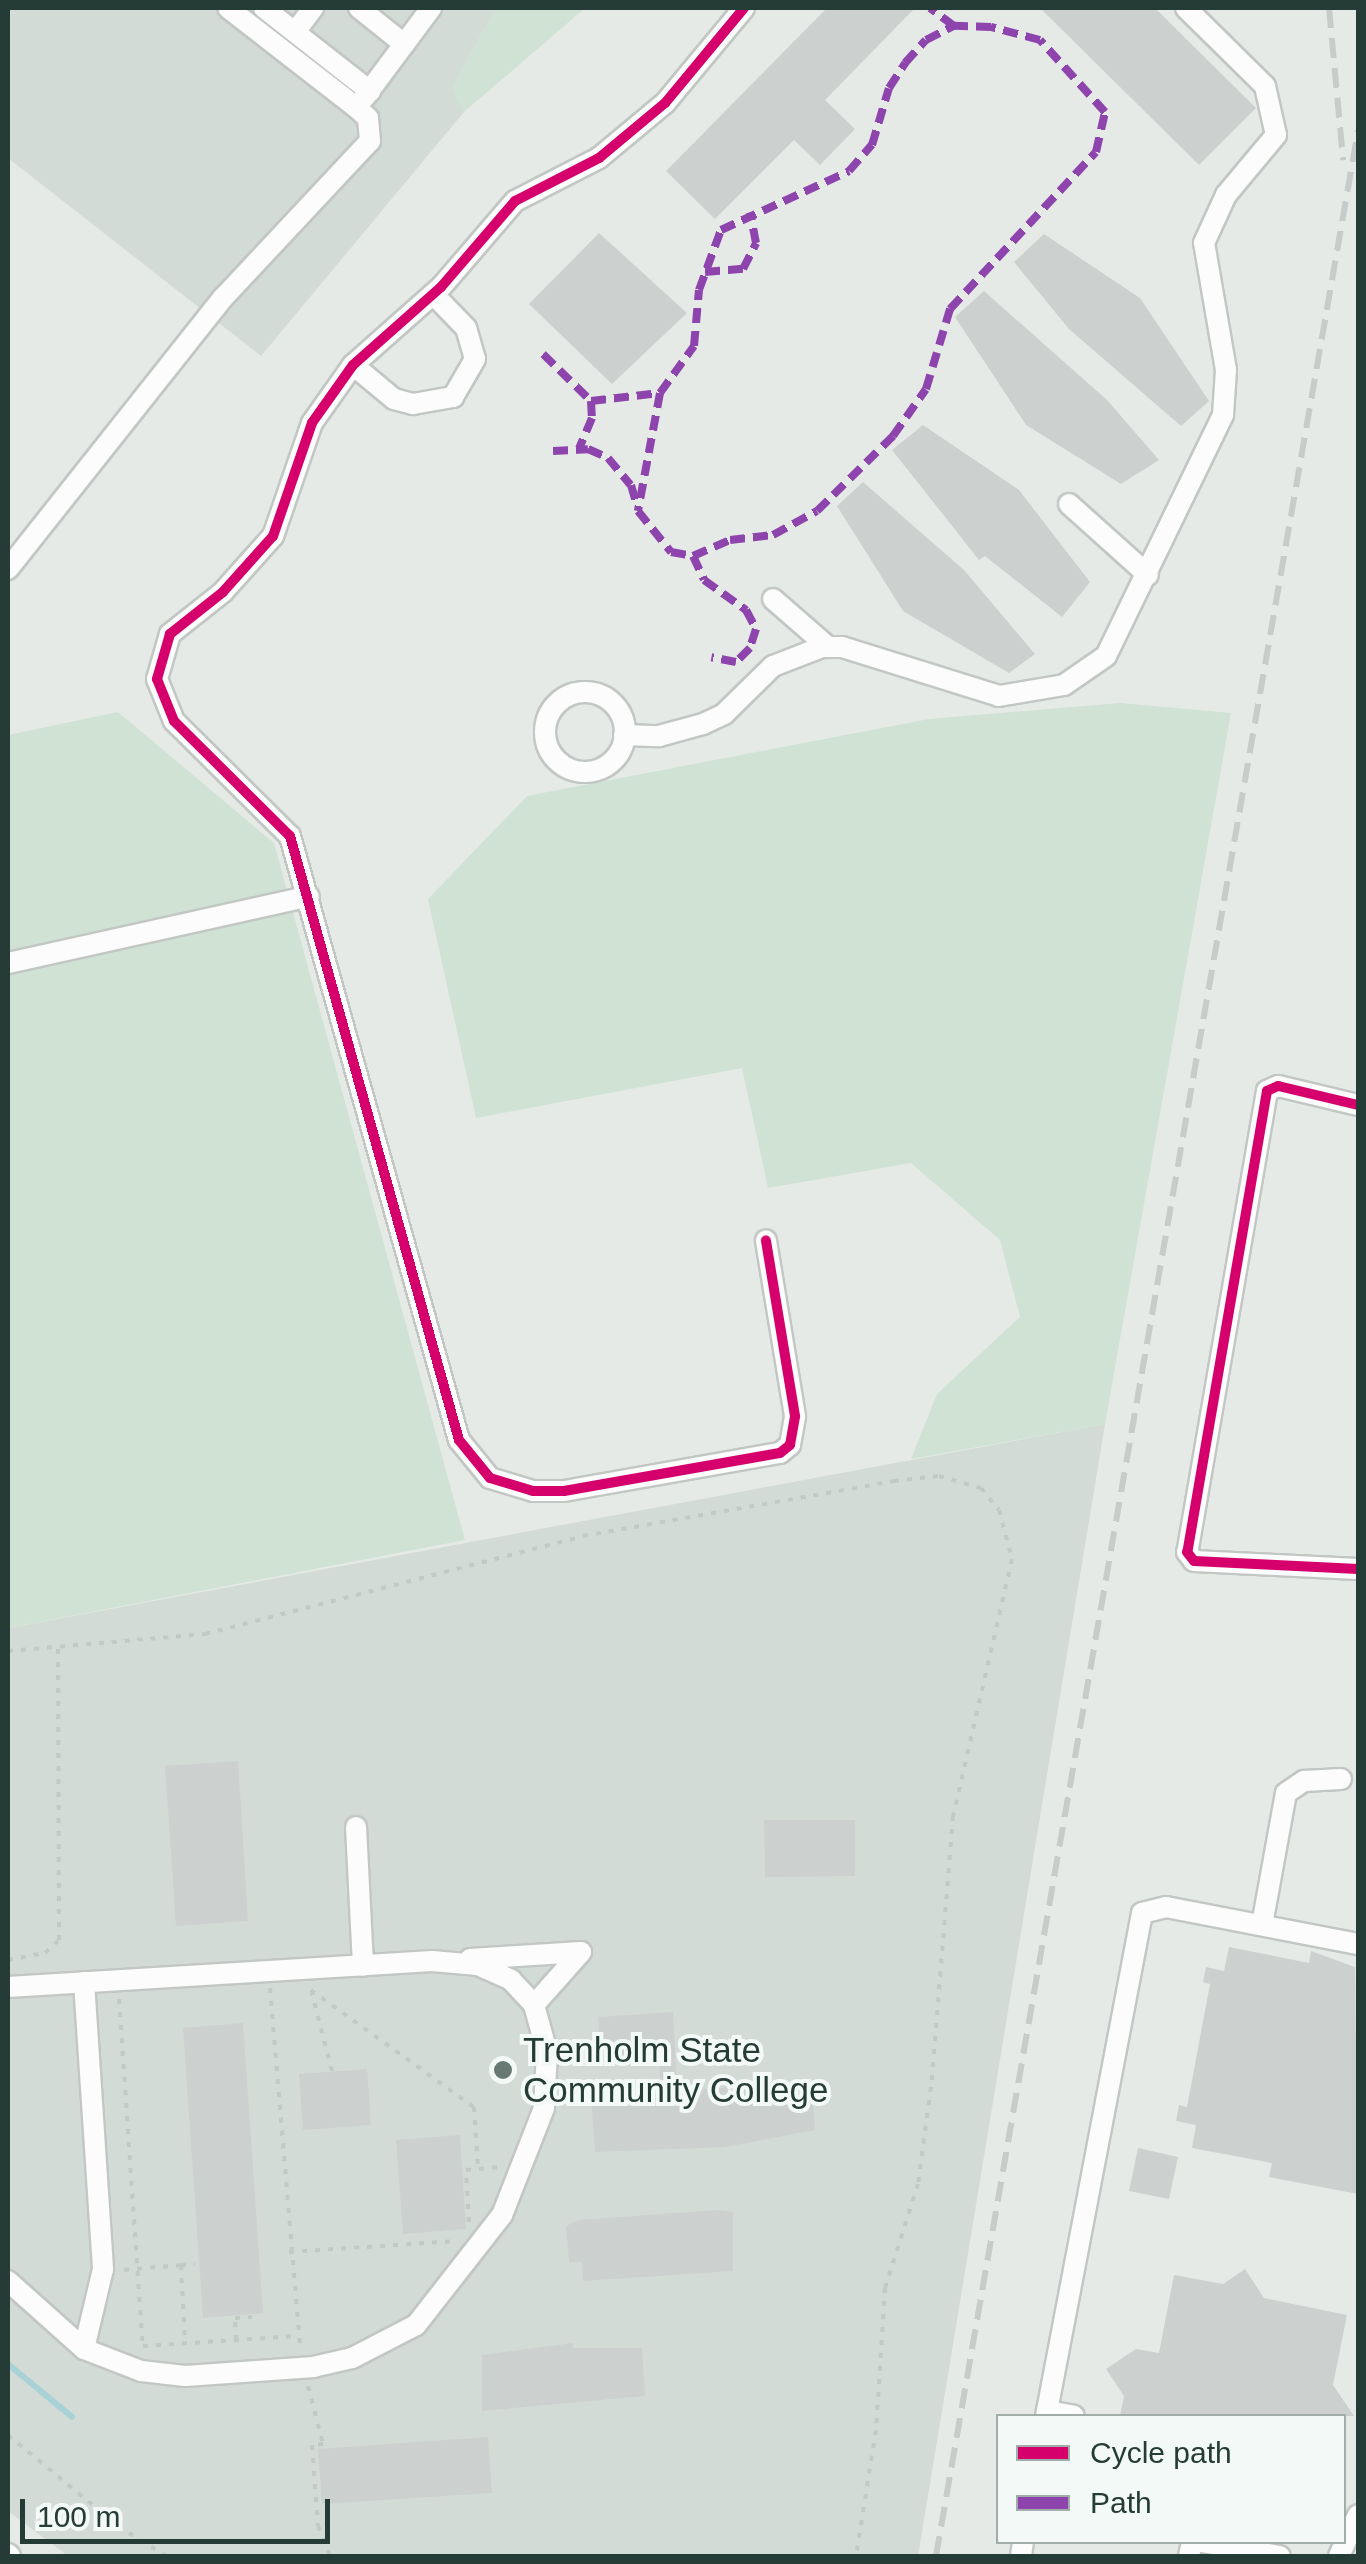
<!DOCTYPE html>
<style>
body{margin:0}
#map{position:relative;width:1366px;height:2564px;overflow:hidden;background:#e5eae7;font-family:Helvetica,sans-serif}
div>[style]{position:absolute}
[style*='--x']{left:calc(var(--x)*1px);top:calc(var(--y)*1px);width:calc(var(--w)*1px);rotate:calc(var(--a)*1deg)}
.built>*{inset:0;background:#d3dbd7}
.green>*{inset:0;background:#cfe2d4}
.stream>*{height:6px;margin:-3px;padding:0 3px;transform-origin:3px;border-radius:3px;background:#a8d2d6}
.building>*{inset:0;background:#ccd1cf}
.path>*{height:4px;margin-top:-2px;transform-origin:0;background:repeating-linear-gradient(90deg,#c2cac5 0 5px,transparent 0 13px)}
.roads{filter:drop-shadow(2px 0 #c2c7c4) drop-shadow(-2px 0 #c2c7c4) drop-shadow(0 2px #c2c7c4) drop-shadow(0 -2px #c2c7c4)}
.minor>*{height:20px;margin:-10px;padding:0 10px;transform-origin:10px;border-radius:10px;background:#fbfcfb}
.minor>.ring{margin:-10px;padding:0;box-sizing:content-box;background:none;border:20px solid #fbfcfb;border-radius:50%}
.rail>*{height:6px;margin-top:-3px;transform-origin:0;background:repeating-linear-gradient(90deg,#c7cbca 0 20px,transparent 0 30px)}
.quiet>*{height:8px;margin-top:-4px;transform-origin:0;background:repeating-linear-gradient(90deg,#8e44ad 0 15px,transparent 0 23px)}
.cycleway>*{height:10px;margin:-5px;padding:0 5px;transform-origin:5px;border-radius:5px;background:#d6006c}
.dots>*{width:28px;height:28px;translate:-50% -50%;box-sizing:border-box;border:5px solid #f3f9f6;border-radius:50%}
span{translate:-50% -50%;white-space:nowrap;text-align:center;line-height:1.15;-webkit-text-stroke:8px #f3f9f6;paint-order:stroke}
.poi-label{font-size:35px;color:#243c35}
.left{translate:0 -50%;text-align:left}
.frame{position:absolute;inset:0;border:10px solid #243c35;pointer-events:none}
.legend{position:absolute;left:996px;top:2414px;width:350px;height:130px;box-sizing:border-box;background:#f3f9f6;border:2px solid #a0ada9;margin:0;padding:12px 18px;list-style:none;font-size:30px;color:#243c35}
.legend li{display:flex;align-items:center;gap:20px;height:50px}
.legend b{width:50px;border:2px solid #a0ada9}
.scale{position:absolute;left:20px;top:2499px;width:310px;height:45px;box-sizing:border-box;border:5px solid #243c35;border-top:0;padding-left:12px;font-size:30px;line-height:35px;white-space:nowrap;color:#243c35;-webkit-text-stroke:8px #f3f9f6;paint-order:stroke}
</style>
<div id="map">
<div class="built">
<i style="clip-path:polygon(8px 8px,496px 8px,452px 88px,464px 112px,261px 356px,8px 158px)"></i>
<i style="clip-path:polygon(1105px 1424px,918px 2556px,68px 2556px,8px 2511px,8px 1628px)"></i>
</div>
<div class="green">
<i style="clip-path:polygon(496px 8px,585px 8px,464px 112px,451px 89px)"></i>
<i style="clip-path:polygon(1120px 703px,1231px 713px,1105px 1424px,911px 1459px,937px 1394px,1020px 1317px,1000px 1240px,911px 1163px,768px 1188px,742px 1068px,476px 1118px,428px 899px,527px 796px,929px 719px)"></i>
<i style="clip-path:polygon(118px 712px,274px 843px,465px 1540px,8px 1628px,8px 735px)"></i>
</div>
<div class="stream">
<i style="--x:8;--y:2364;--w:83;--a:39.6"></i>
</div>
<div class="building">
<i style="clip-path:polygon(827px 8px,915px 8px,825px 100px,855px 129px,820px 165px,794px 140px,715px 219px,666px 171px)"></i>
<i style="clip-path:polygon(1040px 8px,1155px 8px,1256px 108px,1199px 165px)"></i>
<i style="clip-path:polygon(599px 233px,687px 313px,612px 384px,529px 304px)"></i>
<i style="clip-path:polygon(1044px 234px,1140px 298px,1209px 401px,1181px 426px,1069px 329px,1014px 262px)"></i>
<i style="clip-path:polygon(984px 291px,1107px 400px,1159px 460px,1121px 484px,1026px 425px,955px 317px)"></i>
<i style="clip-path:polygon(923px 425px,1019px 490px,1090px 582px,1062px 617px,985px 556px,979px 560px,892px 450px)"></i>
<i style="clip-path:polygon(863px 482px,964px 570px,1035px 654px,1009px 673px,903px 611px,837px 506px)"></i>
<i style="clip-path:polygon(238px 1761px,248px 1921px,176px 1926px,165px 1766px)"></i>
<i style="clip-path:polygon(764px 1820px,855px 1820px,855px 1876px,765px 1877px)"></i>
<i style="clip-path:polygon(1229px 1947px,1309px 1963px,1311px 1951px,1355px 1967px,1358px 2194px,1269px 2177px,1272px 2163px,1192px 2148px,1196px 2125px,1176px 2121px,1179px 2105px,1187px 2107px,1210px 1984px,1203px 1982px,1206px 1967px,1224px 1971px)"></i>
<i style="clip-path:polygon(673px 2012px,677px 2091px,775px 2084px,777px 2103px,813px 2100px,815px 2130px,725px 2147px,595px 2152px,591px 2097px,661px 2092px,659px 2059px,601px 2063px,598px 2017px)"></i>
<i style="clip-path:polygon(243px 2023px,263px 2313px,203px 2318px,183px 2028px)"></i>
<i style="clip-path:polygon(367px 2069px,371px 2125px,303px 2130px,299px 2074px)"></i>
<i style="clip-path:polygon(460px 2135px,466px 2229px,403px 2234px,396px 2140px)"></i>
<i style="clip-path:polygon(1138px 2148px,1178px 2157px,1169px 2199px,1129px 2191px)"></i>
<i style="clip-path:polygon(717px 2210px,733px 2212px,733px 2271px,583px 2281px,582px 2262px,569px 2262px,566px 2226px,579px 2220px)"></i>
<i style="clip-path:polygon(1245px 2269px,1264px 2298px,1347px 2315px,1333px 2385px,1354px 2416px,1120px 2416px,1124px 2396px,1106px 2369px,1136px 2349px,1159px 2353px,1174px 2275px,1223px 2284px)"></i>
<i style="clip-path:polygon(573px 2343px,573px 2348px,642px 2348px,645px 2396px,482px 2411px,482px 2355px)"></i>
<i style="clip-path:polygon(488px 2437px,492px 2493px,322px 2504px,318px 2449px)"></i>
</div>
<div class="path">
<i style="--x:8;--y:1651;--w:198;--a:-4.9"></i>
<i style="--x:205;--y:1634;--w:390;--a:-14.5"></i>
<i style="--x:583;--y:1536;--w:316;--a:-10"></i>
<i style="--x:894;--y:1481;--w:45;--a:-6.3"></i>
<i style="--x:939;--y:1476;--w:44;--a:15.9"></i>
<i style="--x:981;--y:1488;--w:28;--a:51"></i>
<i style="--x:999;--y:1510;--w:51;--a:75.1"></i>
<i style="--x:1012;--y:1559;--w:264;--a:102.9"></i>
<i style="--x:953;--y:1816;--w:272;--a:94.6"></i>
<i style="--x:931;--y:2087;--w:98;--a:97.6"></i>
<i style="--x:918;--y:2184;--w:109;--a:107.6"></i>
<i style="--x:885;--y:2288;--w:142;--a:93.6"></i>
<i style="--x:876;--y:2430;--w:128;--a:99"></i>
<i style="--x:8;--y:1960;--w:38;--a:-11"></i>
<i style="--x:45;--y:1953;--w:19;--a:-43"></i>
<i style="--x:59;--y:1940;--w:293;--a:-90.2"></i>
<i style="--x:270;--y:1988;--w:361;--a:85.2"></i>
<i style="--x:119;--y:1999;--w:351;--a:86.1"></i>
<i style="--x:332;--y:2071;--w:84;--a:-104.5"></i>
<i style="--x:311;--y:1990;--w:201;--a:35.7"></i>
<i style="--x:474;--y:2107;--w:62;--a:86.3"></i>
<i style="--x:469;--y:2222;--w:52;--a:-93.3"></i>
<i style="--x:466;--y:2170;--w:32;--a:-5"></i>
<i style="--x:289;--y:2252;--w:169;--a:-3.7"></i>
<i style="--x:181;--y:2265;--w:14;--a:-4"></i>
<i style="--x:124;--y:2270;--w:57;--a:-5"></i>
<i style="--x:181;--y:2265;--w:78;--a:87.1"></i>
<i style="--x:236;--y:2340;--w:22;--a:-93"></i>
<i style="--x:235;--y:2318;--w:17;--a:-3"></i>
<i style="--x:143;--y:2346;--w:155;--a:-3.7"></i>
<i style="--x:308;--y:2386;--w:60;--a:75.5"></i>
<i style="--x:323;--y:2444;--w:11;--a:175"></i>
<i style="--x:312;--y:2445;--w:81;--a:85.8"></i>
<i style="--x:318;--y:2526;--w:32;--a:68"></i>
<i style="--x:8;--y:2435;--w:143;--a:39.6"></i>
<i style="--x:118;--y:2526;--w:57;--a:32"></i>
</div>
<div class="roads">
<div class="minor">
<i style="--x:264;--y:8;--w:135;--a:38.1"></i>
<i style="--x:359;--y:8;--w:58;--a:38.7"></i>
<i style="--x:744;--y:8;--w:124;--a:129.7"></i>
<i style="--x:665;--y:103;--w:86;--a:140.2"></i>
<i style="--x:599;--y:158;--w:94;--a:152.9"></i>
<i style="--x:515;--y:201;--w:113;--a:130.7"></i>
<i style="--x:441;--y:287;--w:118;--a:138.4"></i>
<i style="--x:353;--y:365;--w:71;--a:125.3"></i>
<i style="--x:312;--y:423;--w:120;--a:109"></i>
<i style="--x:273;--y:536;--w:75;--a:131.8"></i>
<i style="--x:223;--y:592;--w:68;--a:141.6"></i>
<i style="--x:170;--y:634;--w:47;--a:106.1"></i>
<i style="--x:157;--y:679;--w:45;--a:68"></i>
<i style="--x:174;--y:721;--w:163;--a:44.8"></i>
<i style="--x:290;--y:836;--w:627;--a:74.37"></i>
<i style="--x:459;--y:1440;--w:49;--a:50.8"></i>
<i style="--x:490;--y:1478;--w:45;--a:16.8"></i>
<i style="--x:533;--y:1491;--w:31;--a:0"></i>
<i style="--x:564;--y:1491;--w:219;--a:-10"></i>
<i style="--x:780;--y:1453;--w:13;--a:-39"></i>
<i style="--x:790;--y:1445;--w:29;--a:-80"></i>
<i style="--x:795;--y:1416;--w:178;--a:-99.4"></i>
<i style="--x:295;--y:32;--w:30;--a:-53"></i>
<i style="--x:364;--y:98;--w:112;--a:-53.3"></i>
<i style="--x:353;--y:365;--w:53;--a:39.7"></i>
<i style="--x:394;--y:399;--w:20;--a:15"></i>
<i style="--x:413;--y:404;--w:41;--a:-9.9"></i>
<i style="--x:453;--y:397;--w:44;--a:-59.9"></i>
<i style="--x:475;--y:359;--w:32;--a:-106"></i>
<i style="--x:466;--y:328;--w:47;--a:-134.1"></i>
<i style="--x:1069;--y:504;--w:106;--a:41.9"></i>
<i style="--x:8;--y:569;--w:346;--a:-51.6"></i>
<i style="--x:223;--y:298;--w:215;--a:-46.9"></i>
<i style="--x:370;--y:141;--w:23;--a:-95"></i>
<i style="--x:368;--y:118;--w:15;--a:-138"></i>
<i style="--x:357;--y:108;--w:163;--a:-142.2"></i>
<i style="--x:773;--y:599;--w:73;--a:41.1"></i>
<i class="ring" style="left:545px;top:692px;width:60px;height:60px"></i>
<i style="--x:624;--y:735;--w:35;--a:2"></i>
<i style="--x:659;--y:736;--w:46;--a:-15.3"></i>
<i style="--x:703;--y:724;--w:23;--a:-25"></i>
<i style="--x:724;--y:714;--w:69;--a:-44.4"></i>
<i style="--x:773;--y:666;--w:53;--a:-21.2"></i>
<i style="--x:822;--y:647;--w:20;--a:0"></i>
<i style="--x:842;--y:647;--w:164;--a:17.3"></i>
<i style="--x:999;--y:696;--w:66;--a:-9.6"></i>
<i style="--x:1064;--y:685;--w:51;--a:-34.6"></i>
<i style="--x:1106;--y:656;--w:268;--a:-64.1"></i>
<i style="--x:1223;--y:415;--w:45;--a:-86.2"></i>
<i style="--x:1226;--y:370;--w:129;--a:-99.8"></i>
<i style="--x:1204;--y:243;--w:53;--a:-65.4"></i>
<i style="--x:1226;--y:195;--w:78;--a:-50.2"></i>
<i style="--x:1276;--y:135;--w:50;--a:-102.7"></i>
<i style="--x:1265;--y:86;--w:111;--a:-135.4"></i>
<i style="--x:8;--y:963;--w:308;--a:-12.5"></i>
<i style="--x:1358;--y:1105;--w:82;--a:-166.6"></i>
<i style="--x:1278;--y:1086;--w:12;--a:156"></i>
<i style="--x:1267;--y:1091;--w:468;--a:99.8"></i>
<i style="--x:1187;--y:1552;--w:11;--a:52"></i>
<i style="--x:1194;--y:1561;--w:164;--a:2.8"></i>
<i style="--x:356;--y:1827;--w:139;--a:87.1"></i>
<i style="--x:1262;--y:1925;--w:134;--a:-79.7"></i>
<i style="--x:1286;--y:1793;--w:22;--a:-34"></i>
<i style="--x:1304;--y:1781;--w:37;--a:-3"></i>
<i style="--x:470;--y:1959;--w:111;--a:-3.6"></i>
<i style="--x:581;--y:1952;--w:71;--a:131.6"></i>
<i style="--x:84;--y:1982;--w:288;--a:86.2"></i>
<i style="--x:103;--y:2269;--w:82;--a:103.4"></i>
<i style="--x:8;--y:1987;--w:425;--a:-3.5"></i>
<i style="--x:432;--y:1961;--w:46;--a:5"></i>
<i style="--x:478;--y:1965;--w:36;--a:24"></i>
<i style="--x:511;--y:1980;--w:34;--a:47"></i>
<i style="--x:534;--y:2005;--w:49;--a:74.5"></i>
<i style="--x:547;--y:2052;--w:56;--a:93.1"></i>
<i style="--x:544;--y:2108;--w:115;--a:111.4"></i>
<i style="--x:502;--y:2215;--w:140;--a:128"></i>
<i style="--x:416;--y:2325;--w:72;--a:152.7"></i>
<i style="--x:352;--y:2358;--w:39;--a:167"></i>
<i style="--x:314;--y:2367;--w:129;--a:176"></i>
<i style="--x:185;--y:2376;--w:44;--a:-173.5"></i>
<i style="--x:141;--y:2371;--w:61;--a:-158.9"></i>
<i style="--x:84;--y:2349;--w:102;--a:-138.2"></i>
<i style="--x:1047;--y:2411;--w:27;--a:10"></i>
<i style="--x:1046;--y:2416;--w:512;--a:-79.19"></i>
<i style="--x:1142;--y:1913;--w:25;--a:-14"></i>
<i style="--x:1166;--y:1907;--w:196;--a:10.9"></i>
<i style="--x:1202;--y:2542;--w:79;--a:10.2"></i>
<i style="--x:8;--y:2554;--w:3;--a:45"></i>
<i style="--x:1021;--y:2556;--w:14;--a:-82"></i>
<i style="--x:1189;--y:2556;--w:14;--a:-78"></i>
<i style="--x:1339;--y:2556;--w:45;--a:-65.1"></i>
</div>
</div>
<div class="rail">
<i style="--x:1329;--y:8;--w:153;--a:84.7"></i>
<i style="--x:936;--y:2556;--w:2462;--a:-80.13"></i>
</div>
<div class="quiet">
<i style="--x:705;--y:272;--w:38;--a:-5"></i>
<i style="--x:743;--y:269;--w:29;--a:-63"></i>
<i style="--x:756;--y:243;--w:31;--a:-101"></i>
<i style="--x:543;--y:354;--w:67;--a:44.4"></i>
<i style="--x:591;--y:401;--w:17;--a:87"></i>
<i style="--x:592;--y:418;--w:33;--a:113"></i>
<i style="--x:660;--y:393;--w:120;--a:100.6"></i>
<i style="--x:638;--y:511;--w:53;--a:51.2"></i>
<i style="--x:671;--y:552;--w:22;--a:10"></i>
<i style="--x:693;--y:556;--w:26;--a:65"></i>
<i style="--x:704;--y:580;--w:52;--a:35.5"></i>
<i style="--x:746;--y:610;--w:21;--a:62"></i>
<i style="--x:756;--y:629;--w:20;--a:108"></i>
<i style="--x:750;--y:648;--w:20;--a:135"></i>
<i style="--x:736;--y:662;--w:25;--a:-169"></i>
<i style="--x:591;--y:401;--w:69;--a:-6.6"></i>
<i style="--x:660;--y:393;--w:58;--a:-54.1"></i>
<i style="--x:694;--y:346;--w:56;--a:-84.9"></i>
<i style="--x:699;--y:290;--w:64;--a:-69.9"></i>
<i style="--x:721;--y:230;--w:141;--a:-24.7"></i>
<i style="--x:849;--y:171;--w:35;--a:-49"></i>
<i style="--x:872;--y:145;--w:59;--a:-73.4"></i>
<i style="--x:889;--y:88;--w:30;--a:-57"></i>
<i style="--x:905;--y:63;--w:31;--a:-48"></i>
<i style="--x:926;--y:40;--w:31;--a:-27"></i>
<i style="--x:553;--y:451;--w:35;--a:-3"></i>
<i style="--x:588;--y:449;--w:22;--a:24"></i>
<i style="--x:608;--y:458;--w:35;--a:50"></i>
<i style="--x:631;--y:485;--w:22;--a:74"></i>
<i style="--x:693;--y:556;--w:40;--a:-23.4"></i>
<i style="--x:730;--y:540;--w:43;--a:-6.6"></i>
<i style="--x:773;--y:535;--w:50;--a:-28.6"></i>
<i style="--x:817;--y:511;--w:107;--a:-44.6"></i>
<i style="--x:893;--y:436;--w:57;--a:-54.9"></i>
<i style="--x:926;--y:389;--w:84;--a:-73.3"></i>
<i style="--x:950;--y:309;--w:214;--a:-47.1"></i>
<i style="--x:1096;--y:152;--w:41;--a:-77.3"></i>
<i style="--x:1105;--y:112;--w:97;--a:-132.1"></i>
<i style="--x:1040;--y:40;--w:51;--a:-165.1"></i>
<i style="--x:991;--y:27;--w:37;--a:-178"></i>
<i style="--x:954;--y:26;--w:30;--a:-143"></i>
</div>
<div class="cycleway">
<i style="--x:744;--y:8;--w:124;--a:129.7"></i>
<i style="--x:665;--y:103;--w:86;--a:140.2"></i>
<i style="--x:599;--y:158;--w:94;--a:152.9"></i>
<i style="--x:515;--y:201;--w:113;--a:130.7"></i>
<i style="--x:441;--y:287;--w:118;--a:138.4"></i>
<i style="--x:353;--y:365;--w:71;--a:125.3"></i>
<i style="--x:312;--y:423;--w:120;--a:109"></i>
<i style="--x:273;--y:536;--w:75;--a:131.8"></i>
<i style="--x:223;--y:592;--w:68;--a:141.6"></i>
<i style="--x:170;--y:634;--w:47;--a:106.1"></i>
<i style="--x:157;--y:679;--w:45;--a:68"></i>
<i style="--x:174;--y:721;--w:163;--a:44.8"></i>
<i style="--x:290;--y:836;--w:627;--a:74.37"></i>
<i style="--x:459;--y:1440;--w:49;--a:50.8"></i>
<i style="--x:490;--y:1478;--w:45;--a:16.8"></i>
<i style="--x:533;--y:1491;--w:31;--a:0"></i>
<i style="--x:564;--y:1491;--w:219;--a:-10"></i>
<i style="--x:780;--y:1453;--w:13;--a:-39"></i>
<i style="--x:790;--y:1445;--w:29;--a:-80"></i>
<i style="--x:795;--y:1416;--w:178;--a:-99.4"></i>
<i style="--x:1358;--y:1105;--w:82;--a:-166.6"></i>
<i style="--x:1278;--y:1086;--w:12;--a:156"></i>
<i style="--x:1267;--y:1091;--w:468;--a:99.8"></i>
<i style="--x:1187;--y:1552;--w:11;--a:52"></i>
<i style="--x:1194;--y:1561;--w:164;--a:2.8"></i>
</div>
<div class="dots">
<i style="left:503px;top:2070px;background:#687973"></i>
</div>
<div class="poi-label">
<span class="left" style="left:523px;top:2070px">Trenholm State<br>Community College</span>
</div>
<div class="frame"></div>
<ul class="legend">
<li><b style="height:12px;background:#d6006c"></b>Cycle path</li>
<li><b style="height:12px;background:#8e44ad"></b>Path</li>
</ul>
<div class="scale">100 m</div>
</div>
